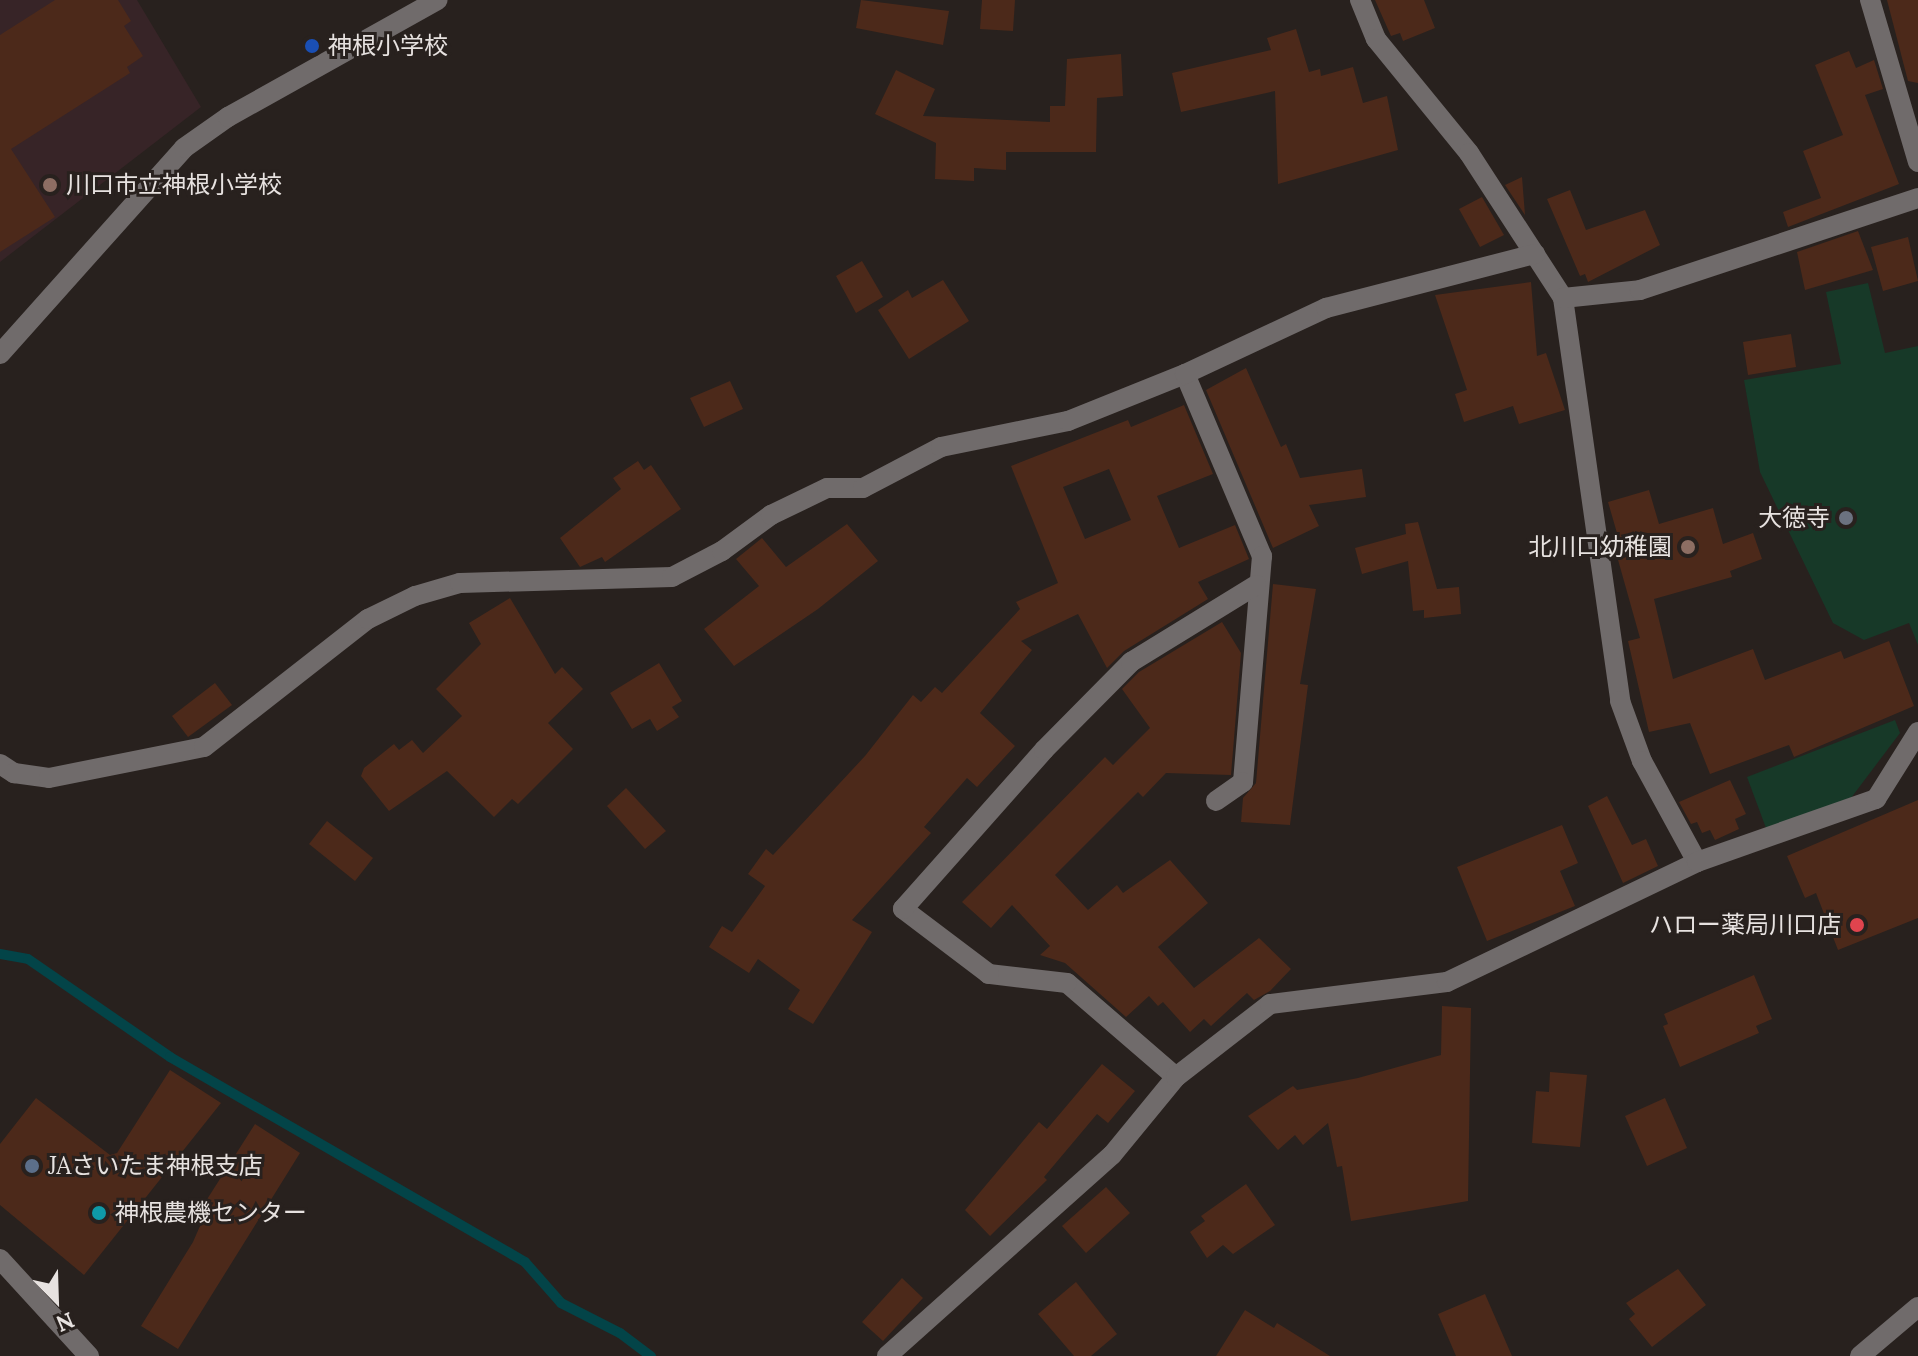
<!DOCTYPE html>
<meta charset="utf-8">
<style>
body{margin:0}
#map{position:relative;width:1918px;height:1356px;overflow:hidden;background:#28211e;font-family:Lora,"Noto Sans JP",serif}
div>[style]{position:absolute}
[style*='--x']{left:calc(var(--x)*1px);top:calc(var(--y)*1px);width:calc(var(--w)*1px);rotate:calc(var(--a)*1deg)}
.education>*{inset:0;background:#372427}
.green>*{inset:0;background:#173928}
.stream>*{height:10px;margin:-5px;padding:0 5px;transform-origin:5px;border-radius:5px;background:#034448}
.building>*{inset:0;background:#4c291a}
.minor>*{height:20px;margin:-10px;padding:0 10px;transform-origin:10px;border-radius:10px;background:#706b6b}
.dots>*{width:22px;height:22px;translate:-50% -50%;box-sizing:border-box;border:4px solid #28211e;border-radius:50%}
span{translate:-50% -50%;white-space:nowrap;text-align:center;line-height:1.15;-webkit-text-stroke:6px #28211e;paint-order:stroke}
.poi-label{font-size:24px;color:#e7e2e0}
.left{translate:0 -50%;text-align:left}
.right{translate:-100% -50%;text-align:right}
.north{position:absolute;left:16px;top:1260px;width:80px;height:80px;-webkit-text-stroke:6px #28211e;paint-order:stroke;rotate:157deg;font-size:22px;font-weight:700;line-height:32px;text-align:center;color:#e7e2e0}
.north::after{content:'';display:block;margin:auto;width:28px;height:36px;background:#e7e2e0;clip-path:polygon(50% 0,100% 100%,50% 72%,0 100%)}
</style>
<div id="map">
<div class="education">
<i style="clip-path:polygon(0 0,137px 0,201px 107px,0 262px)"></i>
</div>
<div class="green">
<i style="clip-path:polygon(1868px 283px,1885px 353px,1918px 346px,1918px 645px,1909px 623px,1864px 640px,1833px 623px,1760px 472px,1744px 380px,1841px 364px,1826px 292px)"></i>
<i style="clip-path:polygon(1895px 720px,1900px 733px,1851px 798px,1766px 828px,1747px 777px)"></i>
</div>
<div class="stream">
<i style="--x:0;--y:954;--w:28;--a:10"></i>
<i style="--x:28;--y:959;--w:173;--a:34.6"></i>
<i style="--x:170;--y:1057;--w:410;--a:30"></i>
<i style="--x:525;--y:1262;--w:55;--a:48.7"></i>
<i style="--x:561;--y:1303;--w:66;--a:27"></i>
<i style="--x:620;--y:1333;--w:39;--a:37"></i>
</div>
<div class="building">
<i style="clip-path:polygon(55px 0,118px 0,131px 21px,124px 26px,143px 56px,127px 67px,130px 73px,11px 149px,55px 217px,0 252px,0 35px)"></i>
<i style="clip-path:polygon(861px 0,949px 11px,943px 45px,856px 28px)"></i>
<i style="clip-path:polygon(982px 0,1015px 0,1013px 31px,980px 29px)"></i>
<i style="clip-path:polygon(1375px 0,1424px 0,1435px 28px,1403px 41px,1400px 33px,1391px 36px)"></i>
<i style="clip-path:polygon(1887px 0,1918px 0,1918px 83px,1908px 81px)"></i>
<i style="clip-path:polygon(1296px 29px,1309px 72px,1320px 69px,1321px 76px,1353px 67px,1363px 103px,1387px 96px,1398px 150px,1278px 184px,1275px 91px,1181px 112px,1172px 73px,1271px 50px,1267px 38px)"></i>
<i style="clip-path:polygon(1849px 51px,1856px 68px,1874px 60px,1883px 89px,1865px 95px,1899px 184px,1788px 227px,1783px 212px,1821px 198px,1803px 151px,1843px 135px,1815px 65px)"></i>
<i style="clip-path:polygon(1121px 54px,1123px 96px,1097px 98px,1096px 152px,1006px 152px,1006px 170px,974px 168px,974px 181px,935px 179px,936px 143px,875px 114px,896px 70px,935px 89px,923px 116px,1050px 122px,1050px 106px,1065px 106px,1067px 59px)"></i>
<i style="clip-path:polygon(1522px 177px,1525px 215px,1505px 185px)"></i>
<i style="clip-path:polygon(1570px 190px,1586px 230px,1645px 210px,1660px 245px,1588px 282px,1585px 274px,1580px 276px,1547px 199px)"></i>
<i style="clip-path:polygon(1482px 197px,1504px 235px,1480px 247px,1459px 209px)"></i>
<i style="clip-path:polygon(1858px 231px,1873px 270px,1805px 290px,1797px 252px)"></i>
<i style="clip-path:polygon(1908px 237px,1918px 281px,1883px 291px,1871px 247px)"></i>
<i style="clip-path:polygon(862px 261px,883px 297px,856px 313px,836px 276px)"></i>
<i style="clip-path:polygon(943px 280px,969px 321px,909px 359px,878px 310px,908px 290px,912px 298px)"></i>
<i style="clip-path:polygon(1531px 282px,1537px 356px,1546px 353px,1565px 410px,1519px 424px,1513px 406px,1464px 422px,1455px 394px,1467px 390px,1435px 295px)"></i>
<i style="clip-path:polygon(1791px 334px,1796px 367px,1748px 375px,1743px 342px)"></i>
<i style="clip-path:polygon(1246px 368px,1281px 447px,1286px 444px,1300px 478px,1362px 469px,1366px 497px,1309px 505px,1319px 526px,1273px 548px,1206px 390px)"></i>
<i style="clip-path:polygon(730px 381px,743px 409px,704px 427px,690px 398px)"></i>
<i style="clip-path:polygon(evenodd,1184px 405px,1213px 474px,1157px 496px,1179px 548px,1235px 525px,1249px 559px,1198px 582px,1208px 599px,1124px 651px,1107px 668px,1078px 614px,1021px 641px,1032px 650px,980px 713px,1015px 746px,977px 787px,967px 778px,924px 827px,931px 833px,852px 920px,872px 932px,813px 1024px,788px 1009px,800px 990px,758px 959px,749px 973px,709px 947px,722px 926px,732px 932px,765px 886px,748px 874px,766px 849px,773px 855px,865px 756px,913px 695px,921px 702px,935px 687px,942px 693px,1020px 609px,1016px 602px,1058px 583px,1011px 466px,1128px 420px,1131px 427px,1184px 405px,1109px 469px,1131px 520px,1085px 539px,1063px 487px,1109px 469px)"></i>
<i style="clip-path:polygon(638px 461px,644px 470px,651px 465px,681px 509px,605px 562px,602px 557px,580px 567px,560px 538px,621px 489px,613px 478px)"></i>
<i style="clip-path:polygon(1649px 490px,1659px 524px,1713px 508px,1723px 544px,1753px 533px,1762px 559px,1730px 571px,1732px 577px,1654px 599px,1673px 679px,1753px 649px,1765px 680px,1841px 651px,1844px 659px,1889px 641px,1914px 706px,1794px 757px,1789px 745px,1710px 774px,1690px 723px,1649px 732px,1628px 641px,1640px 638px,1613px 542px,1619px 540px,1608px 502px)"></i>
<i style="clip-path:polygon(1418px 522px,1437px 589px,1459px 587px,1461px 614px,1424px 618px,1424px 610px,1413px 611px,1408px 561px,1362px 574px,1355px 548px,1406px 534px,1405px 524px)"></i>
<i style="clip-path:polygon(847px 524px,878px 561px,818px 609px,734px 666px,704px 629px,759px 586px,736px 559px,762px 538px,786px 567px)"></i>
<i style="clip-path:polygon(1273px 584px,1316px 589px,1300px 684px,1308px 685px,1290px 825px,1241px 822px,1243px 798px,1256px 783px)"></i>
<i style="clip-path:polygon(510px 598px,555px 674px,562px 667px,583px 689px,548px 723px,573px 749px,518px 804px,512px 799px,494px 817px,447px 771px,389px 811px,361px 776px,364px 768px,394px 744px,399px 750px,412px 740px,423px 753px,462px 716px,436px 689px,481px 644px,469px 623px)"></i>
<i style="clip-path:polygon(1222px 622px,1241px 653px,1231px 775px,1166px 773px,1143px 797px,1138px 792px,1055px 875px,1088px 910px,1117px 885px,1123px 893px,1170px 860px,1208px 903px,1158px 947px,1194px 988px,1259px 938px,1291px 969px,1270px 991px,1254px 1000px,1247px 993px,1211px 1026px,1204px 1019px,1190px 1032px,1163px 1002px,1158px 1006px,1149px 996px,1126px 1017px,1065px 963px,1040px 955px,1050px 946px,1012px 905px,991px 928px,962px 902px,1105px 757px,1113px 765px,1150px 728px,1122px 689px,1139px 672px)"></i>
<i style="clip-path:polygon(659px 663px,682px 701px,672px 707px,679px 717px,657px 731px,650px 719px,632px 729px,610px 693px)"></i>
<i style="clip-path:polygon(215px 683px,232px 705px,188px 737px,172px 716px)"></i>
<i style="clip-path:polygon(1730px 780px,1746px 814px,1735px 819px,1739px 829px,1715px 840px,1710px 830px,1702px 833px,1697px 822px,1691px 824px,1679px 802px)"></i>
<i style="clip-path:polygon(626px 788px,666px 831px,645px 849px,607px 806px)"></i>
<i style="clip-path:polygon(1607px 796px,1632px 845px,1646px 839px,1658px 866px,1623px 883px,1588px 806px)"></i>
<i style="clip-path:polygon(1918px 800px,1918px 918px,1838px 950px,1816px 893px,1805px 898px,1787px 856px)"></i>
<i style="clip-path:polygon(327px 821px,373px 858px,355px 881px,309px 844px)"></i>
<i style="clip-path:polygon(1562px 825px,1578px 863px,1560px 871px,1575px 906px,1487px 941px,1457px 867px)"></i>
<i style="clip-path:polygon(1754px 975px,1772px 1019px,1756px 1026px,1759px 1033px,1680px 1067px,1663px 1026px,1668px 1024px,1664px 1014px)"></i>
<i style="clip-path:polygon(1442px 1006px,1471px 1008px,1468px 1201px,1351px 1221px,1342px 1166px,1337px 1167px,1328px 1123px,1303px 1145px,1295px 1135px,1278px 1150px,1248px 1116px,1293px 1086px,1297px 1090px,1358px 1078px,1441px 1055px)"></i>
<i style="clip-path:polygon(1102px 1064px,1135px 1091px,1108px 1123px,1097px 1114px,1044px 1177px,1047px 1180px,990px 1236px,965px 1210px,1039px 1122px,1047px 1129px)"></i>
<i style="clip-path:polygon(170px 1070px,221px 1103px,84px 1275px,0 1205px,0 1144px,36px 1098px,110px 1155px,117px 1153px)"></i>
<i style="clip-path:polygon(1550px 1072px,1587px 1075px,1580px 1147px,1532px 1143px,1536px 1091px,1549px 1092px)"></i>
<i style="clip-path:polygon(1665px 1098px,1687px 1148px,1647px 1166px,1625px 1116px)"></i>
<i style="clip-path:polygon(255px 1124px,300px 1153px,178px 1349px,141px 1326px,193px 1242px,203px 1219px,197px 1215px)"></i>
<i style="clip-path:polygon(1246px 1184px,1275px 1225px,1233px 1254px,1223px 1245px,1207px 1258px,1190px 1232px,1205px 1221px,1201px 1216px)"></i>
<i style="clip-path:polygon(1106px 1187px,1130px 1213px,1086px 1253px,1062px 1226px)"></i>
<i style="clip-path:polygon(1678px 1269px,1706px 1305px,1652px 1347px,1629px 1319px,1635px 1314px,1626px 1303px)"></i>
<i style="clip-path:polygon(902px 1278px,923px 1298px,883px 1341px,862px 1322px)"></i>
<i style="clip-path:polygon(1076px 1282px,1117px 1334px,1091px 1356px,1074px 1356px,1038px 1314px)"></i>
<i style="clip-path:polygon(1485px 1294px,1512px 1356px,1456px 1356px,1438px 1314px)"></i>
<i style="clip-path:polygon(1245px 1310px,1274px 1328px,1277px 1323px,1330px 1356px,1216px 1356px)"></i>
</div>
<div class="minor">
<i style="--x:1360;--y:0;--w:42;--a:67.7"></i>
<i style="--x:1376;--y:39;--w:147;--a:50.8"></i>
<i style="--x:1469;--y:153;--w:173;--a:57"></i>
<i style="--x:1563;--y:298;--w:407;--a:81.9"></i>
<i style="--x:1620;--y:701;--w:64;--a:69.9"></i>
<i style="--x:1642;--y:761;--w:115;--a:61.4"></i>
<i style="--x:1870;--y:0;--w:169;--a:73.5"></i>
<i style="--x:1563;--y:298;--w:77;--a:-5.9"></i>
<i style="--x:1640;--y:290;--w:293;--a:-18.3"></i>
<i style="--x:0;--y:354;--w:276;--a:-48.2"></i>
<i style="--x:184;--y:148;--w:54;--a:-35.2"></i>
<i style="--x:228;--y:117;--w:240;--a:-29.2"></i>
<i style="--x:1185;--y:374;--w:198;--a:67.1"></i>
<i style="--x:1262;--y:556;--w:227;--a:94.8"></i>
<i style="--x:1243;--y:782;--w:33;--a:145"></i>
<i style="--x:0;--y:764;--w:17;--a:33"></i>
<i style="--x:14;--y:773;--w:35;--a:8"></i>
<i style="--x:49;--y:778;--w:158;--a:-11.3"></i>
<i style="--x:204;--y:747;--w:208;--a:-38"></i>
<i style="--x:368;--y:619;--w:52;--a:-26.1"></i>
<i style="--x:415;--y:596;--w:47;--a:-16.1"></i>
<i style="--x:460;--y:583;--w:212;--a:-1.6"></i>
<i style="--x:672;--y:577;--w:56;--a:-27.5"></i>
<i style="--x:722;--y:551;--w:61;--a:-36.3"></i>
<i style="--x:771;--y:515;--w:62;--a:-25.7"></i>
<i style="--x:827;--y:488;--w:36;--a:0"></i>
<i style="--x:863;--y:488;--w:88;--a:-27.7"></i>
<i style="--x:941;--y:447;--w:130;--a:-11.6"></i>
<i style="--x:1068;--y:421;--w:126;--a:-21.9"></i>
<i style="--x:1185;--y:374;--w:156;--a:-25.1"></i>
<i style="--x:1326;--y:308;--w:216;--a:-14.5"></i>
<i style="--x:1176;--y:1077;--w:144;--a:-139.2"></i>
<i style="--x:1067;--y:983;--w:79;--a:-173.4"></i>
<i style="--x:989;--y:974;--w:108;--a:-142.9"></i>
<i style="--x:903;--y:909;--w:213;--a:-48.4"></i>
<i style="--x:1044;--y:750;--w:124;--a:-45.3"></i>
<i style="--x:1131;--y:662;--w:147;--a:-31.6"></i>
<i style="--x:0;--y:1259;--w:132;--a:47.5"></i>
<i style="--x:887;--y:1356;--w:302;--a:-41.8"></i>
<i style="--x:1112;--y:1155;--w:101;--a:-50.6"></i>
<i style="--x:1176;--y:1077;--w:119;--a:-37.8"></i>
<i style="--x:1270;--y:1004;--w:178;--a:-7.1"></i>
<i style="--x:1447;--y:982;--w:277;--a:-25.6"></i>
<i style="--x:1697;--y:862;--w:190;--a:-19.4"></i>
<i style="--x:1876;--y:799;--w:79;--a:-57.9"></i>
<i style="--x:1860;--y:1356;--w:76;--a:-40.2"></i>
</div>
<div class="dots">
<i style="left:312px;top:46px;background:#1a4fb4"></i>
<i style="left:50px;top:185px;background:#8d6e63"></i>
<i style="left:1846px;top:518px;background:#6b7280"></i>
<i style="left:1688px;top:547px;background:#8d6e63"></i>
<i style="left:1857px;top:925px;background:#e0444e"></i>
<i style="left:32px;top:1166px;background:#5c6f8a"></i>
<i style="left:99px;top:1213px;background:#0f9aa8"></i>
</div>
<div class="poi-label">
<span class="left" style="left:328px;top:46px">神根小学校</span>
<span class="left" style="left:66px;top:185px">川口市立神根小学校</span>
<span class="right" style="left:1830px;top:518px">大徳寺</span>
<span class="right" style="left:1672px;top:547px">北川口幼稚園</span>
<span class="right" style="left:1841px;top:925px">ハロー薬局川口店</span>
<span class="left" style="left:48px;top:1166px">JAさいたま神根支店</span>
<span class="left" style="left:115px;top:1213px">神根農機センター</span>
</div>
<div class="north">N</div>
</div>
